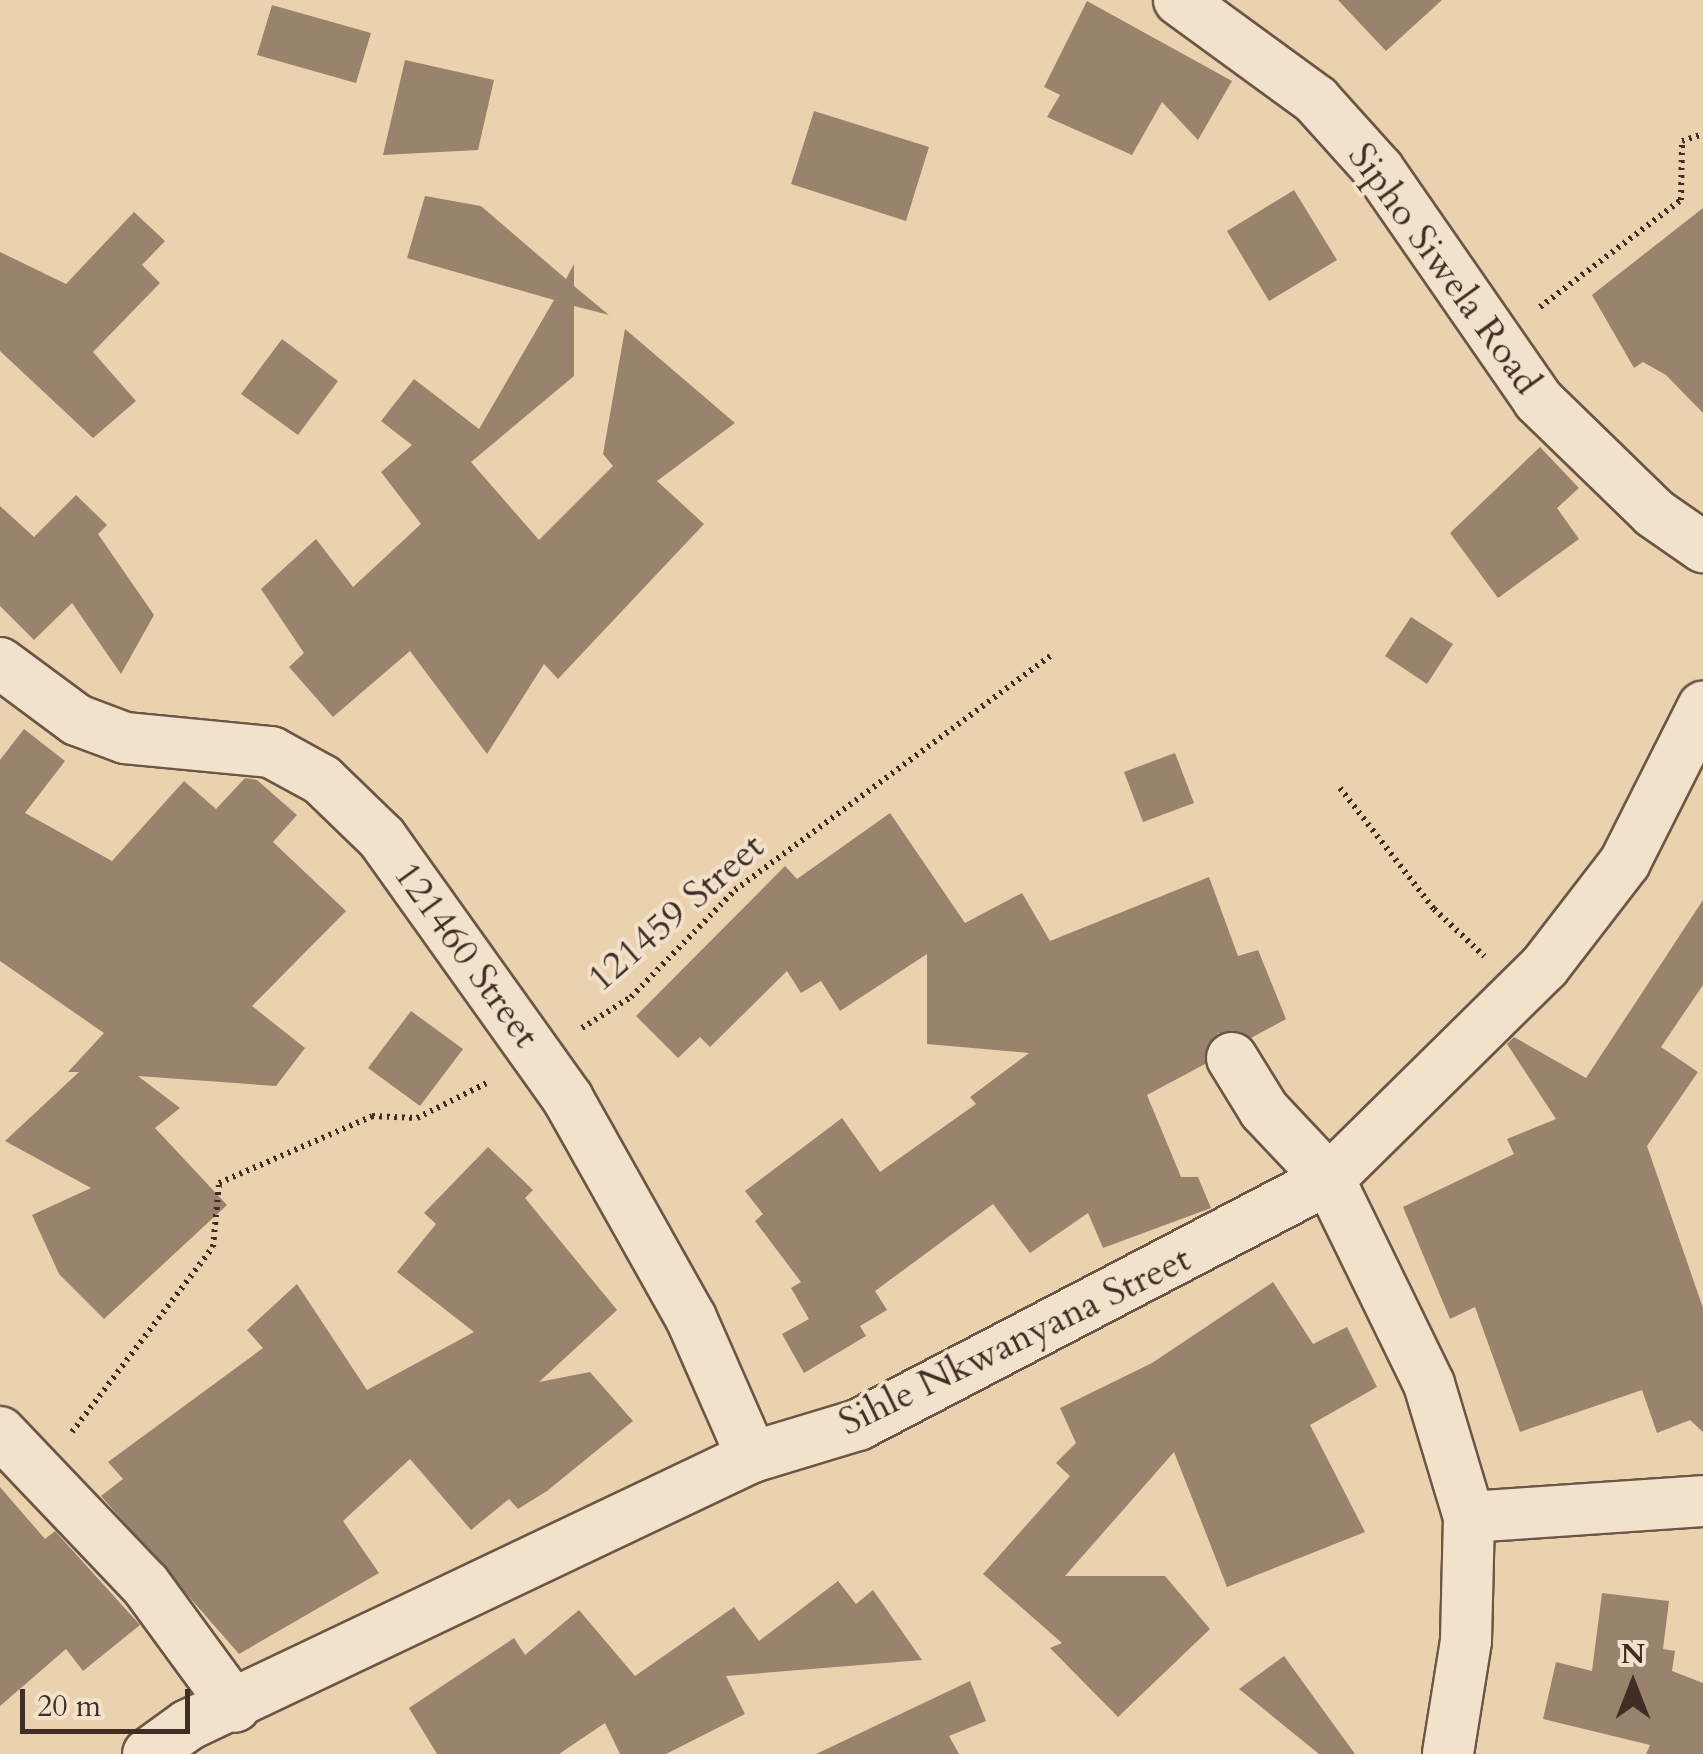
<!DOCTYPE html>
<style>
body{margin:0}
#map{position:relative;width:1703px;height:1754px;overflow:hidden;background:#ebd2af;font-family:Cardo,serif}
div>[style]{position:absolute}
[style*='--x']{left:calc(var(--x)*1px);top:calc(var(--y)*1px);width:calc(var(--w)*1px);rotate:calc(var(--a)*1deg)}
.building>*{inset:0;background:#99836c}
.path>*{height:6px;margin-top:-3px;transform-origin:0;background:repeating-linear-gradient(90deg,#412d24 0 2.5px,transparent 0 7.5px)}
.roads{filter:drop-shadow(2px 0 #6c5647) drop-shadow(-2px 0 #6c5647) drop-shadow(0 2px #6c5647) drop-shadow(0 -2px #6c5647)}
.minor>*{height:50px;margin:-25px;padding:0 25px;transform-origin:25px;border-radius:25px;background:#f2e2cb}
span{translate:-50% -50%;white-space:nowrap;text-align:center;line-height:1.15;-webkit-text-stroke:8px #f2e2cb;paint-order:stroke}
.street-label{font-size:38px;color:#412d24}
.north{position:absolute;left:1583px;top:1634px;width:100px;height:100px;-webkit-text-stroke:8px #f2e2cb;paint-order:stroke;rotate:0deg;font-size:28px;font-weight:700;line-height:40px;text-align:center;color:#412d24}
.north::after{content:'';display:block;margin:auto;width:35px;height:45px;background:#412d24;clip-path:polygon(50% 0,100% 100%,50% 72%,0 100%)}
.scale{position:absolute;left:20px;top:1689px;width:170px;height:45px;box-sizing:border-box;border:5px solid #412d24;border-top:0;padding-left:12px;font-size:30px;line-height:35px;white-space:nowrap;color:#412d24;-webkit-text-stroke:8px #f2e2cb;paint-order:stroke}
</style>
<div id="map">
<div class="building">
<i style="clip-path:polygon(1338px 0,1442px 0,1386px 51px)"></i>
<i style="clip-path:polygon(1087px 1px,1232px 81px,1198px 140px,1162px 102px,1132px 155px,1047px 117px,1060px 95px,1044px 87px)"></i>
<i style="clip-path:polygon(272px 5px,371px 33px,356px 83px,257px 55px)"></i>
<i style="clip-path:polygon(405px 60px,494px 80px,478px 150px,383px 155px)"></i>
<i style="clip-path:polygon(814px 111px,929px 147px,906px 221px,791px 184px)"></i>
<i style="clip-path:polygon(1294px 190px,1337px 260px,1269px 301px,1227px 231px)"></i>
<i style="clip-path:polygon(425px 196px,481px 206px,566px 279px,574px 264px,574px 286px,609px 315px,574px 306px,574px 376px,471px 462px,539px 540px,613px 466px,603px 454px,625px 329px,735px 423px,657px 481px,704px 524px,558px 679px,544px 664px,487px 754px,410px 651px,333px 717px,289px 667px,304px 653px,261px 589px,316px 539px,353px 587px,421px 524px,381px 472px,412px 445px,381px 421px,414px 379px,479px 429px,554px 300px,407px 258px)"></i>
<i style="clip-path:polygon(1703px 208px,1703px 413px,1666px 375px,1643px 362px,1634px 368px,1592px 295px)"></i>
<i style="clip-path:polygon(134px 212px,165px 241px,142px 265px,160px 283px,93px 352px,136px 401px,93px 438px,0 351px,0 252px,66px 284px)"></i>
<i style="clip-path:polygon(282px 339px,338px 381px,298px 435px,241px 394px)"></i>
<i style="clip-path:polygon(1540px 447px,1579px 488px,1557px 508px,1579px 539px,1498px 598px,1450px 533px)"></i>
<i style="clip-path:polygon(76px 495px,107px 525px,98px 534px,154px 615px,121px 674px,72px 603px,34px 640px,0 606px,0 506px,34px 537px)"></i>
<i style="clip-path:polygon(1411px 617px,1453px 644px,1427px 684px,1385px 656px)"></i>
<i style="clip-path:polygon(24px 729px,65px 761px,25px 813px,112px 861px,184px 781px,216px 809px,245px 778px,257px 780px,297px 815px,273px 842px,346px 911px,252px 1006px,305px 1048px,276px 1086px,138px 1076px,180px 1108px,155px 1128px,227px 1205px,104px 1319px,59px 1274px,32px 1215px,91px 1188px,5px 1141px,79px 1072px,68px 1072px,104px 1033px,0 961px,0 760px)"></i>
<i style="clip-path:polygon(1175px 753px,1194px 803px,1143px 822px,1124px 772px)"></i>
<i style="clip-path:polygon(890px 813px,965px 923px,1022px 893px,1050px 941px,1209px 877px,1238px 956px,1258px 950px,1286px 1019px,1251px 1038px,1218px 1033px,1205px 1064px,1147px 1095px,1181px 1177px,1198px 1177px,1211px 1208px,1103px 1248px,1088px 1213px,1030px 1253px,993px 1204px,875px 1291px,887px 1310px,860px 1326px,866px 1336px,804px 1373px,782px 1334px,809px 1319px,791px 1288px,801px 1282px,755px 1221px,763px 1214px,745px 1191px,842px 1118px,880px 1172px,976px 1104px,970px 1097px,1029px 1053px,927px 1044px,927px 954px,840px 1011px,821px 981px,801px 993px,787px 971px,710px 1047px,700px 1037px,678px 1058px,636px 1016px,785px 866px,797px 879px)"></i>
<i style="clip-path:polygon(1703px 900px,1703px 985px,1661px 1047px,1698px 1072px,1647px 1146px,1703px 1308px,1703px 1432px,1690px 1420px,1657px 1433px,1642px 1390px,1520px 1432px,1475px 1307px,1450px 1319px,1403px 1207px,1514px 1154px,1507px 1139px,1556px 1119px,1507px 1044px,1514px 1037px,1586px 1078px)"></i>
<i style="clip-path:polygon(411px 1011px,463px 1049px,420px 1106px,368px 1068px)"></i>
<i style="clip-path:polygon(488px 1147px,533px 1190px,525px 1198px,617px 1310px,539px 1382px,590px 1372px,633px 1421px,547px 1491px,518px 1509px,509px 1499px,471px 1530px,410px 1459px,343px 1521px,379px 1573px,239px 1654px,101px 1496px,123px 1479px,108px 1462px,263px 1348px,247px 1330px,297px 1284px,367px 1390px,474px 1332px,397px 1272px,436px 1224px,424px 1213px)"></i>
<i style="clip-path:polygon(1273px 1282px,1313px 1344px,1347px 1327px,1377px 1387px,1310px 1425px,1365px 1532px,1227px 1587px,1174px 1452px,1065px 1576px,1165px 1576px,1210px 1629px,1118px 1717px,1050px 1648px,1062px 1643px,983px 1574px,1070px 1476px,1056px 1463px,1076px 1443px,1060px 1408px,1152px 1363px)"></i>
<i style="clip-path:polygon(0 1487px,45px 1539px,55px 1531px,140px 1625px,83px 1671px,66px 1649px,0 1706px)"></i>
<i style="clip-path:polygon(838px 1581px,856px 1604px,873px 1590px,922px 1660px,726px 1676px,745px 1714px,666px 1754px,620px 1754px,605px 1723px,559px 1754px,437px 1754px,409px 1708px,514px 1638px,525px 1655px,579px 1610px,635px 1676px,734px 1607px,759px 1641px)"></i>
<i style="clip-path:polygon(1602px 1593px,1669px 1601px,1663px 1649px,1675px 1651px,1672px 1671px,1703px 1683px,1703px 1754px,1646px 1754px,1650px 1745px,1543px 1719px,1556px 1662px,1592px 1671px)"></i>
<i style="clip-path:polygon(1284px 1656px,1355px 1754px,1319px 1754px,1239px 1689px)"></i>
<i style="clip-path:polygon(970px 1681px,986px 1721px,949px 1736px,959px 1754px,816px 1754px)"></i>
</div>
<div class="path">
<i style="--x:1540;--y:307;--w:177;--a:-37.2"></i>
<i style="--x:1681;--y:200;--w:59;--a:-89"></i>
<i style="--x:1682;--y:141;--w:22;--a:-18"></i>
<i style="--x:1340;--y:788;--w:153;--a:52.2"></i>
<i style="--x:1434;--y:909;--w:69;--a:43.2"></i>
<i style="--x:582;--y:1028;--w:58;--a:-32.3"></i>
<i style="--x:631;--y:997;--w:149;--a:-45.8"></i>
<i style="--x:735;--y:890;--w:394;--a:-36.6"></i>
<i style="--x:72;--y:1432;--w:233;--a:-52.7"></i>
<i style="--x:213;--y:1247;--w:64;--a:-84.6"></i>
<i style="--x:219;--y:1183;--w:167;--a:-23.6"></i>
<i style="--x:372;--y:1116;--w:45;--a:2.5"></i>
<i style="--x:417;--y:1118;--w:80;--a:-26.6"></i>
</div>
<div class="roads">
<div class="minor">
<i style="--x:1179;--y:0;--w:170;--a:36.1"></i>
<i style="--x:1316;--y:100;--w:94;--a:48"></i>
<i style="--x:1379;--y:170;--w:280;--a:55.3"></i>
<i style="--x:1538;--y:400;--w:162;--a:44.2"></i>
<i style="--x:1654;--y:513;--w:60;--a:34.8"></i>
<i style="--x:0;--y:663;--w:96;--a:36.5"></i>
<i style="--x:77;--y:720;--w:51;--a:20.6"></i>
<i style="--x:125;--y:738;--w:147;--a:5.5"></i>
<i style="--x:271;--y:752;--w:58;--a:28.8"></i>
<i style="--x:322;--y:780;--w:83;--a:44"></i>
<i style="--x:382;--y:838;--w:320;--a:54.5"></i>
<i style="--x:568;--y:1099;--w:251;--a:60.7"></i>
<i style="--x:691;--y:1318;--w:152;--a:66.3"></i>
<i style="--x:1232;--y:1058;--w:61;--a:58.4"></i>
<i style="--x:1264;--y:1110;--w:95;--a:46.7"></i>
<i style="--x:1329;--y:1179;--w:228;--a:64"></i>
<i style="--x:1429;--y:1384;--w:139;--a:73.3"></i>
<i style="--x:1469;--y:1517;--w:124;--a:91.4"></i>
<i style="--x:1466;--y:1641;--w:114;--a:99.1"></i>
<i style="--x:0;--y:1432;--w:210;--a:46.4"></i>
<i style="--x:145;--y:1584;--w:152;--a:53.8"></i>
<i style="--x:1469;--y:1517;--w:235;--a:-3.9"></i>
<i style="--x:148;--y:1754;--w:49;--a:-35.9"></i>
<i style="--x:188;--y:1725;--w:624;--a:-25.42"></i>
<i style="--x:752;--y:1457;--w:111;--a:-16.8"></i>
<i style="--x:858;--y:1425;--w:531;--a:-27.58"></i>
<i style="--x:1329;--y:1179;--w:303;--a:-44.6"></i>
<i style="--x:1545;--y:966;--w:131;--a:-52.4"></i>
<i style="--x:1625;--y:862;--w:174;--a:-63.3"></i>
</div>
</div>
<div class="street-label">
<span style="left:1444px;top:269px;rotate:54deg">Sipho Siwela Road</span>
<span style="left:676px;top:913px;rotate:-41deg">121459 Street</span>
<span style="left:466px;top:955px;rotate:54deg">121460 Street</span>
<span style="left:1015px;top:1341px;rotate:-26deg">Sihle Nkwanyana Street</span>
</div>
<div class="north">N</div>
<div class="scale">20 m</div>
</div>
